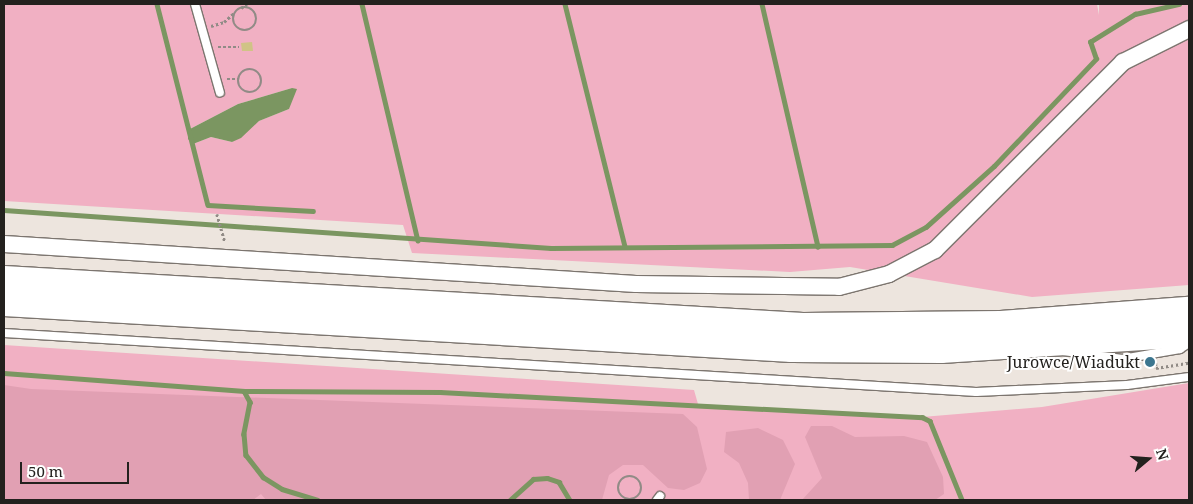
<!DOCTYPE html>
<style>
body{margin:0}
#map{position:relative;width:1193px;height:504px;overflow:hidden;background:#ede5de;font-family:"Noto Serif",serif}
div>[style]{position:absolute}
[style*='--x']{left:calc(var(--x)*1px);top:calc(var(--y)*1px);width:calc(var(--w)*1px);rotate:calc(var(--a)*1deg)}
.green>*{inset:0;background:#f1b0c3}
.forest>*{inset:0;background:#e1a0b3}
.water>*{inset:0;background:#7b9661}
.stream>*{height:4.5px;margin:-2.25px;padding:0 2.25px;transform-origin:2.25px;border-radius:2.25px;background:#7b9661}
.building>*{inset:0;background:#d0c386}
.path>*{height:2.5px;margin-top:-1.25px;transform-origin:0;background:repeating-linear-gradient(90deg,#918b86 0 2.5px,transparent 0 5px)}
.path>.ring{margin:-1.25px;padding:0;box-sizing:content-box;background:none;border:2.5px solid #918b86;border-radius:50%}
.roads{filter:drop-shadow(1px 0 #7c756f) drop-shadow(-1px 0 #7c756f) drop-shadow(0 1px #7c756f) drop-shadow(0 -1px #7c756f)}
.service>*{height:8px;margin:-4px;padding:0 4px;transform-origin:4px;border-radius:4px;background:#fff}
.minor>*{height:16px;margin:-8px;padding:0 8px;transform-origin:8px;border-radius:8px;background:#fff}
.trunk>*{height:26px;margin:-13px;padding:0 13px;transform-origin:13px;border-radius:13px;background:#fff}
.dots>*{width:14px;height:14px;translate:-50% -50%;box-sizing:border-box;border:2px solid #fff;border-radius:50%}
span{translate:-50% -50%;white-space:nowrap;text-align:center;line-height:1.15;-webkit-text-stroke:4px #fff;paint-order:stroke}
.poi-label{font-size:16px;color:#23211e}
.right{translate:-100% -50%;text-align:right}
.frame{position:absolute;inset:0;border:5px solid #23211e;pointer-events:none}
.north{position:absolute;left:1123px;top:434px;width:50px;height:50px;-webkit-text-stroke:4px #fff;paint-order:stroke;rotate:72deg;font-size:14px;font-weight:700;line-height:20px;text-align:center;color:#23211e}
.north::after{content:'';display:block;margin:auto;width:18px;height:22px;background:#23211e;clip-path:polygon(50% 0,100% 100%,50% 72%,0 100%)}
.scale{position:absolute;left:20px;top:462px;width:109px;height:22px;box-sizing:border-box;border:2px solid #23211e;border-top:0;padding-left:6px;font-size:15px;line-height:18px;white-space:nowrap;color:#23211e;-webkit-text-stroke:4px #fff;paint-order:stroke}
</style>
<div id="map">
<div class="green">
<i style="clip-path:polygon(evenodd,4px 4px,1097px 4px,1099px 15px,1099px 4px,1189px 4px,1189px 285px,1032px 297px,850px 267px,790px 272px,412px 253px,403px 225px,4px 201px,4px 4px,292px 88px,289px 109px,259px 121px,232px 142px,211px 137px,193px 144px,188px 130px,238px 104px,292px 88px)"></i>
<i style="clip-path:polygon(4px 345px,694px 390px,698px 404px,922px 417px,1042px 407px,1189px 383px,1189px 500px,4px 500px)"></i>
</div>
<div class="forest">
<i style="clip-path:polygon(4px 385px,31px 389px,683px 414px,697px 427px,707px 469px,700px 483px,684px 490px,668px 488px,643px 465px,623px 465px,609px 475px,602px 500px,266px 500px,261px 494px,253px 500px,4px 500px)"></i>
<i style="clip-path:polygon(811px 426px,832px 426px,855px 437px,904px 436px,927px 442px,943px 477px,944px 494px,935px 500px,802px 500px,822px 478px,805px 437px)"></i>
<i style="clip-path:polygon(758px 428px,783px 440px,795px 464px,780px 500px,749px 500px,748px 483px,739px 463px,724px 452px,726px 432px)"></i>
</div>
<div class="water">
<i style="clip-path:polygon(292px 88px,297px 89px,289px 109px,259px 121px,241px 138px,232px 142px,211px 137px,193px 144px,188px 139px,188px 130px,238px 104px)"></i>
</div>
<div class="stream">
<i style="--x:157;--y:4;--w:207;--a:75.8"></i>
<i style="--x:208;--y:205;--w:105;--a:3.3"></i>
<i style="--x:362;--y:4;--w:243;--a:76.7"></i>
<i style="--x:565;--y:4;--w:249;--a:76.1"></i>
<i style="--x:762;--y:4;--w:249;--a:77"></i>
<i style="--x:4;--y:210;--w:548;--a:3.97"></i>
<i style="--x:551;--y:248;--w:341;--a:-0.5"></i>
<i style="--x:892;--y:245;--w:38;--a:-28"></i>
<i style="--x:926;--y:227;--w:91;--a:-41.9"></i>
<i style="--x:994;--y:166;--w:148;--a:-46.4"></i>
<i style="--x:1096;--y:59;--w:18;--a:-109"></i>
<i style="--x:1090;--y:42;--w:53;--a:-31.9"></i>
<i style="--x:1135;--y:14;--w:45;--a:-12.8"></i>
<i style="--x:4;--y:373;--w:241;--a:4.3"></i>
<i style="--x:244;--y:391;--w:13;--a:61"></i>
<i style="--x:250;--y:402;--w:33;--a:101"></i>
<i style="--x:244;--y:434;--w:21;--a:85"></i>
<i style="--x:246;--y:455;--w:28;--a:52"></i>
<i style="--x:263;--y:477;--w:22;--a:32"></i>
<i style="--x:282;--y:489;--w:37;--a:17"></i>
<i style="--x:244;--y:391;--w:196;--a:0.3"></i>
<i style="--x:440;--y:392;--w:483;--a:3"></i>
<i style="--x:922;--y:417;--w:9;--a:27"></i>
<i style="--x:930;--y:421;--w:85;--a:67.9"></i>
<i style="--x:510;--y:500;--w:31;--a:-42"></i>
<i style="--x:533;--y:479;--w:14;--a:-4"></i>
<i style="--x:547;--y:478;--w:13;--a:18"></i>
<i style="--x:559;--y:482;--w:21;--a:59"></i>
</div>
<div class="building">
<i style="clip-path:polygon(252px 42px,253px 51px,242px 51px,241px 43px)"></i>
</div>
<div class="path">
<i class="ring" style="left:233px;top:7px;width:21.5px;height:21.5px"></i>
<i style="--x:241;--y:8;--w:7;--a:-34"></i>
<i style="--x:211;--y:26;--w:14;--a:-17"></i>
<i style="--x:224;--y:22;--w:13;--a:-42"></i>
<i style="--x:218;--y:47;--w:21;--a:0"></i>
<i class="ring" style="left:238px;top:69px;width:21.5px;height:21.5px"></i>
<i style="--x:227;--y:79;--w:12;--a:0"></i>
<i style="--x:217;--y:214;--w:29;--a:74"></i>
<i style="--x:1156;--y:363;--w:5;--a:90"></i>
<i style="--x:1156;--y:368;--w:33;--a:-9"></i>
<i class="ring" style="left:618px;top:476px;width:21.5px;height:21.5px"></i>
<i style="--x:698;--y:500;--w:14;--a:0"></i>
</div>
<div class="roads">
<div class="service">
<i style="--x:195;--y:4;--w:92;--a:74.3"></i>
<i style="--x:4;--y:333;--w:974;--a:3.47"></i>
<i style="--x:976;--y:392;--w:151;--a:-2.7"></i>
<i style="--x:1127;--y:385;--w:63;--a:-7.4"></i>
<i style="--x:1063;--y:351;--w:60;--a:7.7"></i>
<i style="--x:1122;--y:359;--w:59;--a:-9.8"></i>
<i style="--x:1180;--y:349;--w:11;--a:-34"></i>
<i style="--x:657;--y:500;--w:5;--a:-53"></i>
</div>
<div class="minor">
<i style="--x:4;--y:244;--w:633;--a:3.62"></i>
<i style="--x:636;--y:284;--w:203;--a:0.8"></i>
<i style="--x:839;--y:287;--w:52;--a:-14.6"></i>
<i style="--x:889;--y:274;--w:52;--a:-27.6"></i>
<i style="--x:935;--y:250;--w:266;--a:-45"></i>
<i style="--x:1123;--y:62;--w:74;--a:-26.6"></i>
</div>
<div class="trunk">
<i style="--x:4;--y:279;--w:800;--a:3.37"></i>
<i style="--x:803;--y:326;--w:198;--a:-0.6"></i>
<i style="--x:1001;--y:324;--w:189;--a:-4.3"></i>
<i style="--x:4;--y:303;--w:789;--a:3.34"></i>
<i style="--x:792;--y:349;--w:149;--a:0.4"></i>
<i style="--x:941;--y:350;--w:249;--a:-3.7"></i>
</div>
</div>
<div class="dots">
<i style="left:1150px;top:362px;background:#3c768f"></i>
</div>
<div class="poi-label">
<span class="right" style="left:1140px;top:362px">Jurowce/Wiadukt</span>
</div>
<div class="frame"></div>
<div class="north">N</div>
<div class="scale">50 m</div>
</div>
